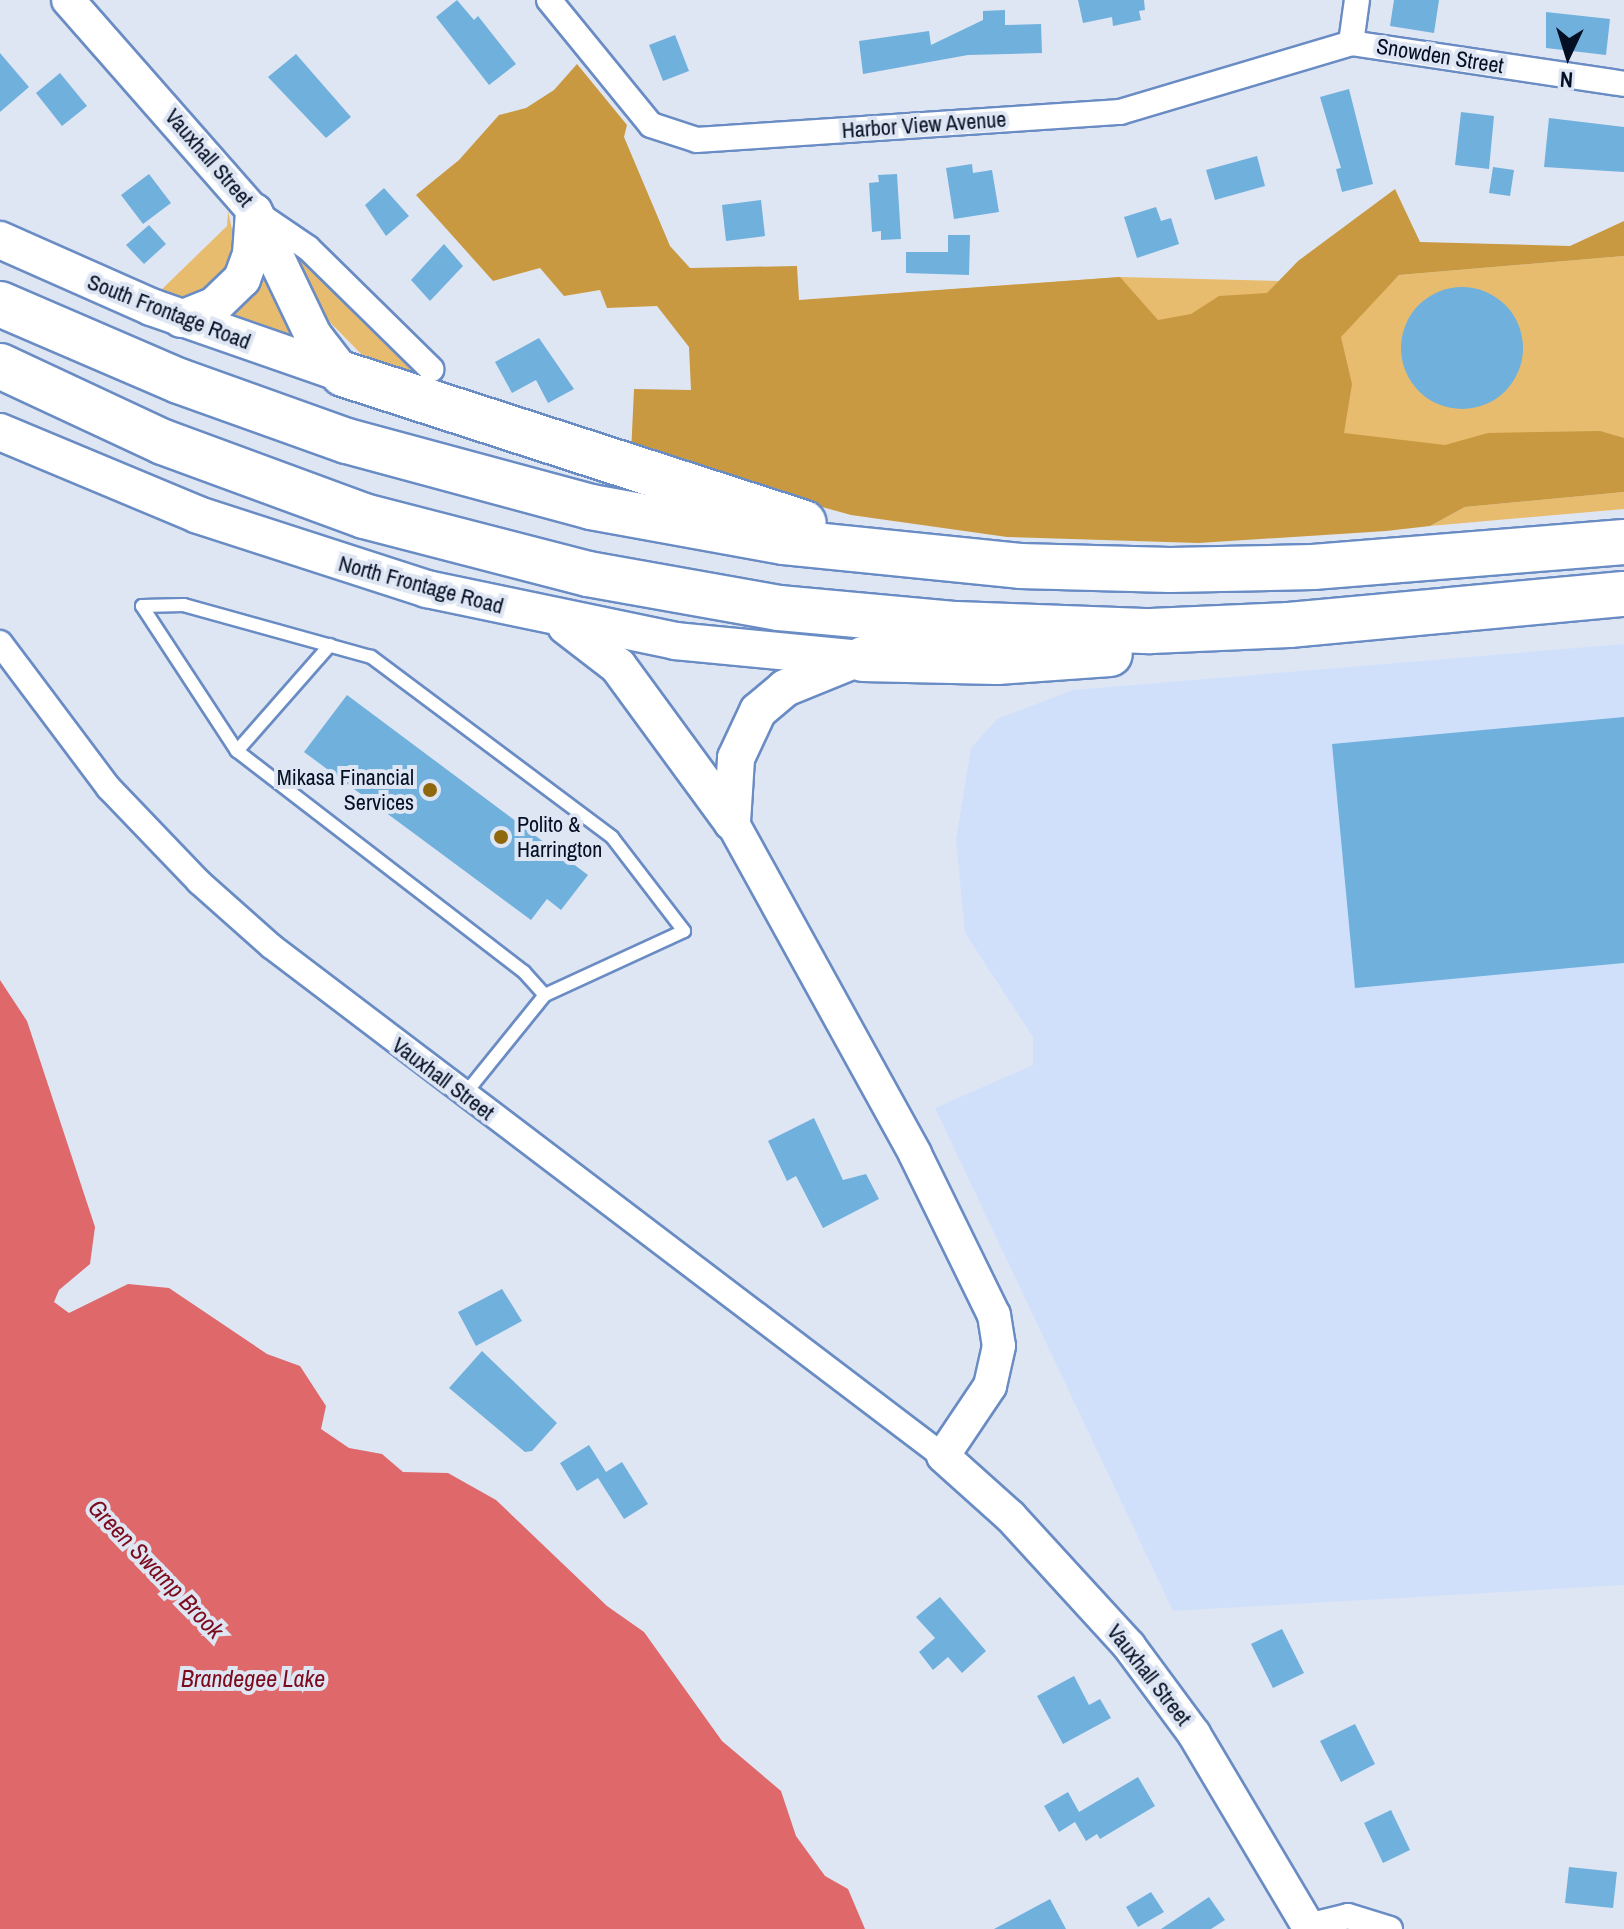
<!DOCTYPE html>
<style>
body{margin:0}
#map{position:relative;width:1624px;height:1929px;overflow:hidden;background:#dfe6f3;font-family:"Archivo Narrow",sans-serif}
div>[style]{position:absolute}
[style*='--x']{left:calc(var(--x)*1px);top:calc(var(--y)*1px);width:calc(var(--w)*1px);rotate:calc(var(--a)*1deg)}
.built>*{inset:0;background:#d0e0fb}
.green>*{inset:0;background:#e8bc6e}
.forest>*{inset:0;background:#c89940}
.water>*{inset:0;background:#de686a}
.building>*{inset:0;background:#70b0dd}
.round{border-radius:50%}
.roads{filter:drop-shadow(2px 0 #6a8cc4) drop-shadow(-2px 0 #6a8cc4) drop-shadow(0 2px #6a8cc4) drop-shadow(0 -2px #6a8cc4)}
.service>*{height:12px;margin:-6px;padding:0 6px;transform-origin:6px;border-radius:6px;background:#fff}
.minor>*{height:24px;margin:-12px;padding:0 12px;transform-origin:12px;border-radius:12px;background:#fff}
.tertiary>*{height:32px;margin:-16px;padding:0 16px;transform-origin:16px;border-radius:16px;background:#fff}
.secondary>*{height:36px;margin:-18px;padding:0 18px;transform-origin:18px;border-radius:18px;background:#fff}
.motorway>*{height:44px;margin:-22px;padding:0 22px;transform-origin:22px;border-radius:22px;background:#fff}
.dots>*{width:22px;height:22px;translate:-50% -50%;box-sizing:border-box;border:4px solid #dfe6f3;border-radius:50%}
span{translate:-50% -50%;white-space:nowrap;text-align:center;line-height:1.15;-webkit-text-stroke:8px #dfe6f3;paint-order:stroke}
.street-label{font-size:22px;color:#040f24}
.poi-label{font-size:22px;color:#040f24}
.right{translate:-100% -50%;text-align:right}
.left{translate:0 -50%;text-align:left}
.water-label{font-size:24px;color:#7b0a1d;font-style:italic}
.north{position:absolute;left:1528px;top:16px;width:80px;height:80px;-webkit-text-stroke:6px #dfe6f3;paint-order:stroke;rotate:184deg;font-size:22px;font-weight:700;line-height:32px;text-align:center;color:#040f24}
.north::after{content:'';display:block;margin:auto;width:28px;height:36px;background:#040f24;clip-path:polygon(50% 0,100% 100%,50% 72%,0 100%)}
</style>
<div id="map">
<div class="built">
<i style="clip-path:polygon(1624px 644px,1624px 1585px,1173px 1611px,935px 1108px,1033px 1065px,1033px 1037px,965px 933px,956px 840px,971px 748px,997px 719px,1073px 690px)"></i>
</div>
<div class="green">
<i style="clip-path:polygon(228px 211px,236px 247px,218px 288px,180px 303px,158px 293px,227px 226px)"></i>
<i style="clip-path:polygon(307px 255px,437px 383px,458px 388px,477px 407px,376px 369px,309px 301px,295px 260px)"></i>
<i style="clip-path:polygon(1624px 256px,1624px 446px,1297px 452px,685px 309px,1120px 277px,1358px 283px,1393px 281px,1399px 275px)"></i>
<i style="clip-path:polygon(264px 267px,292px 331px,290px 334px,224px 320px)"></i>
<i style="clip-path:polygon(1624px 492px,1624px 509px,1430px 526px,1465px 507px)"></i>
</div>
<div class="forest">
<i style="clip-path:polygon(577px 64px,627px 125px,624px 137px,670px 246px,690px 268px,797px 266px,799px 300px,1120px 277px,1158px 320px,1191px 314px,1219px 296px,1267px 293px,1298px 261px,1395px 189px,1420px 242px,1570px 246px,1624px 221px,1624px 256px,1399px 275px,1341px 337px,1352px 384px,1344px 433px,1445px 445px,1488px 433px,1600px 431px,1624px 438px,1624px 492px,1465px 507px,1430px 526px,1386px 531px,1198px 543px,1007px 537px,851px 515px,631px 454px,634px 389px,691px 390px,689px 347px,657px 306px,607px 308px,600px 290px,564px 296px,540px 268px,493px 281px,416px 195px,459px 160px,499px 115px,526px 108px,554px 90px)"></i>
</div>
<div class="water">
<i style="clip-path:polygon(0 980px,27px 1021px,95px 1227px,90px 1264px,59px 1290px,54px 1302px,69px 1313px,128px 1284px,169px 1288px,267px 1354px,300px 1366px,326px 1406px,321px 1429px,349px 1448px,382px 1454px,403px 1472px,448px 1473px,496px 1500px,607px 1606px,644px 1632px,722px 1741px,781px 1791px,796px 1836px,825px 1876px,848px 1889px,865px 1929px,0 1929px)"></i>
</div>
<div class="building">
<i style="clip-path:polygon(457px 0,474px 20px,478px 16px,516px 64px,489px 85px,436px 17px)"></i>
<i style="clip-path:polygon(1078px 0,1144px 0,1145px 10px,1139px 11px,1141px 20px,1113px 26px,1112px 17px,1083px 23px)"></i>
<i style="clip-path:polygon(1394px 0,1439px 0,1434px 33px,1390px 26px)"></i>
<i style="clip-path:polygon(1005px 10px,1005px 25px,1041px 24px,1042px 53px,968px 55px,863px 74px,859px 41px,929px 31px,931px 45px,983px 20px,983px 11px)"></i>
<i style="clip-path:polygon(1546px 12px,1610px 19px,1606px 55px,1546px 48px)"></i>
<i style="clip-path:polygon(675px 35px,689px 71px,663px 81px,649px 45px)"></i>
<i style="clip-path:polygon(0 53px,29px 87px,0 112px)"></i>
<i style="clip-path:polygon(296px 54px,351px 117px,326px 138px,268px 77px)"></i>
<i style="clip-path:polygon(60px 73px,87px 106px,62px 126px,36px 93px)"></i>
<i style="clip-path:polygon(1349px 89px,1373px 184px,1342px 192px,1336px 169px,1341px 168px,1320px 97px)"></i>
<i style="clip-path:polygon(1461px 112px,1494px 116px,1489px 169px,1455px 165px)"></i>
<i style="clip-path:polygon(1549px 118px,1624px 127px,1624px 172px,1544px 167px)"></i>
<i style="clip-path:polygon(1257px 156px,1265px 186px,1215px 200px,1206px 170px)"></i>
<i style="clip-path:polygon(972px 164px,973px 173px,992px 170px,999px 212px,954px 219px,946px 168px)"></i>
<i style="clip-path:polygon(1493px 167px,1514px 170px,1510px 196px,1489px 193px)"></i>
<i style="clip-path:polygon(149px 174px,171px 203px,143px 224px,121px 195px)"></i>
<i style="clip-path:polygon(897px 174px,901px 239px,881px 240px,881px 231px,872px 232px,869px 183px,879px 182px,878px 175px)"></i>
<i style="clip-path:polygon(384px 188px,409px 216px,386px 236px,365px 205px)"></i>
<i style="clip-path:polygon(761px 200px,765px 236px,726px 241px,722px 205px)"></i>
<i style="clip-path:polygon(1156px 207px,1161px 221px,1171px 218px,1179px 244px,1137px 258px,1124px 217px)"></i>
<i style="clip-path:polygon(149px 225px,166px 244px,144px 264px,126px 245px)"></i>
<i style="clip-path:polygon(948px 235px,970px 235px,969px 275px,906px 273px,906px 252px,948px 252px)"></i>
<i style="clip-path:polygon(444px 244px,463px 266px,430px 301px,411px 280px)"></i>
<i class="round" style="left:1401px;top:287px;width:122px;height:122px"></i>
<i style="clip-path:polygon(539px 338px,574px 389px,548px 403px,536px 380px,512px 393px,495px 362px)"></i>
<i style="clip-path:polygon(347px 695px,588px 875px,561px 910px,547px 899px,531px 920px,304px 752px)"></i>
<i style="clip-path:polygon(1624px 717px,1624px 963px,1355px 988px,1332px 744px)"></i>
<i style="clip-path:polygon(814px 1118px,843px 1180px,866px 1174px,879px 1199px,823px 1228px,796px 1176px,787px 1181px,768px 1141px)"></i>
<i style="clip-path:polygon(502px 1289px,522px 1321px,476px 1346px,458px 1312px)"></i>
<i style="clip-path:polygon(482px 1351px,557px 1423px,532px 1451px,525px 1452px,449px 1388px)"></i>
<i style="clip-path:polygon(589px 1445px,606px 1472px,622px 1462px,648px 1504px,624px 1519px,598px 1478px,577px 1491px,560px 1463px)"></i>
<i style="clip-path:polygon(940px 1597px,986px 1651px,962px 1673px,948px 1657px,933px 1670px,919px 1652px,935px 1638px,916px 1617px)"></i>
<i style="clip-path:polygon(1282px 1629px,1304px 1673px,1273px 1688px,1251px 1644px)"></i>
<i style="clip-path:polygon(1074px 1676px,1089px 1705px,1100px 1699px,1111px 1718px,1063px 1744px,1037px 1696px)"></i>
<i style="clip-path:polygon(1355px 1724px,1375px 1764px,1341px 1782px,1320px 1741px)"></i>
<i style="clip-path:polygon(1138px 1777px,1155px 1806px,1100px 1839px,1097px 1834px,1086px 1841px,1075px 1822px,1059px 1832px,1044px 1806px,1068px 1792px,1079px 1812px)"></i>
<i style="clip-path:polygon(1391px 1810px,1410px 1850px,1383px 1863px,1364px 1823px)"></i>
<i style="clip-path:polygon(1569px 1867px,1617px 1872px,1613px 1908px,1565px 1903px)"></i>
<i style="clip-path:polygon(1151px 1892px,1164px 1912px,1138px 1927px,1126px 1907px)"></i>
<i style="clip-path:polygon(1209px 1897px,1225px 1920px,1211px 1929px,1161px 1929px)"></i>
<i style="clip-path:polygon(1050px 1899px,1066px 1929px,994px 1929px)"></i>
</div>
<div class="roads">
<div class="service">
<i style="--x:237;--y:751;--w:141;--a:-48.7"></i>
<i style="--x:464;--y:1095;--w:129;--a:-51"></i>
<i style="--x:545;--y:995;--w:153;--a:-24.7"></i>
<i style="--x:684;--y:931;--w:118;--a:-127.5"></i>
<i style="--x:612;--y:837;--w:301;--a:-143.2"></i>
<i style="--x:371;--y:657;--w:194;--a:-164.5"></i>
<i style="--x:184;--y:605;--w:42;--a:178.6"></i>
<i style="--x:142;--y:606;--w:173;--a:56.8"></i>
<i style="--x:237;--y:751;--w:362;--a:37.6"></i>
<i style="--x:524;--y:972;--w:31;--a:48"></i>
</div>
<div class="minor">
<i style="--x:549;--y:0;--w:161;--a:50.8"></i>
<i style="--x:651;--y:125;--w:48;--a:18.1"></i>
<i style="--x:697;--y:140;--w:424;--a:-3.8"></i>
<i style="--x:1120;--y:112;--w:241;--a:-16.6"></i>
<i style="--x:1351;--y:43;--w:276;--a:8.5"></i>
<i style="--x:1351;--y:43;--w:43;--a:-82.1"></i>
<i style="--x:255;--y:212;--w:64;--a:34.2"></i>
<i style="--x:308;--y:248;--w:173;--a:44.5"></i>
<i style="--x:0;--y:643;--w:181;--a:53.1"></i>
<i style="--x:109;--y:788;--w:130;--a:46.2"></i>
<i style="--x:199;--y:882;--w:96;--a:41.6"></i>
<i style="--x:271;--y:946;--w:844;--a:37.2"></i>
<i style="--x:1308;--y:1926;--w:41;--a:-14"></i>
<i style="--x:1348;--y:1916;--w:44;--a:17.2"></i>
</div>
<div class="tertiary">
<i style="--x:68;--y:0;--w:282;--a:48.7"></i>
<i style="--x:732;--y:822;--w:379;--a:61.1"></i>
<i style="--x:915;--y:1154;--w:179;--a:63.9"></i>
<i style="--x:994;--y:1315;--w:31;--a:81"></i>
<i style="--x:999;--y:1346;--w:41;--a:102.7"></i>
<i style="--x:990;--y:1386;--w:84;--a:123.9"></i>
<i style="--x:943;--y:1456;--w:91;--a:41.9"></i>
<i style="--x:1011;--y:1517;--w:175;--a:47.5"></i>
<i style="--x:1129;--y:1646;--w:109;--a:53.5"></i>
<i style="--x:1194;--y:1734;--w:227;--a:59.3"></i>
</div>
<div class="secondary">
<i style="--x:254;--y:212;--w:136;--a:64.4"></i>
<i style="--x:313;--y:335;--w:49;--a:52.4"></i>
<i style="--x:0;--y:240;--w:165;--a:23.9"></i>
<i style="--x:151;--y:307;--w:203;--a:19.2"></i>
<i style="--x:181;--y:319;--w:35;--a:-22"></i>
<i style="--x:214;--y:306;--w:39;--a:-44"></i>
<i style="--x:242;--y:279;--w:27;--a:-70"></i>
<i style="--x:251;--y:254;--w:42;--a:-85.9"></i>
<i style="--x:0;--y:432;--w:215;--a:22.7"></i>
<i style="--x:198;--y:515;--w:241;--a:17.9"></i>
<i style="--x:427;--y:589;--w:253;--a:11.8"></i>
<i style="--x:675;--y:641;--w:189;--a:5.5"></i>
<i style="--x:566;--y:626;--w:66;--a:37.6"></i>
<i style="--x:618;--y:666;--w:193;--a:53.8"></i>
<i style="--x:732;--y:822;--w:64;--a:-86.4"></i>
<i style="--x:736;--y:758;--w:52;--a:-64.9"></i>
<i style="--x:758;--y:711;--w:35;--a:-40"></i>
<i style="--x:785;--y:688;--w:67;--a:-22"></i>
</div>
<div class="motorway">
<i style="--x:0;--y:304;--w:195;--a:23.3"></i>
<i style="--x:179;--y:381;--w:178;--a:19.7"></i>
<i style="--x:347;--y:441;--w:253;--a:15.1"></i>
<i style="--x:591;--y:507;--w:196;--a:10.3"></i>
<i style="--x:784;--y:542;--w:237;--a:5.8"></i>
<i style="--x:1020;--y:566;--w:150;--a:1.5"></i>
<i style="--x:1170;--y:570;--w:143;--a:-1.2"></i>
<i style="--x:1313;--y:567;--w:312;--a:-4.6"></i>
<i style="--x:0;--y:366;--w:180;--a:25"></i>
<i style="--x:163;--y:442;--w:214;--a:20.2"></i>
<i style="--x:364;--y:516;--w:231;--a:14.5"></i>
<i style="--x:588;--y:574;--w:194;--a:10.1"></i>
<i style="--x:779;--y:608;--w:178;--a:5.2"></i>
<i style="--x:956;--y:624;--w:195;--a:2.1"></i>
<i style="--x:1151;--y:631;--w:138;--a:-2.5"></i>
<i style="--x:1289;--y:625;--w:336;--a:-5.3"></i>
<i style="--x:343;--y:374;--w:484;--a:17.9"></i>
<i style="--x:863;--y:659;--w:134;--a:1.3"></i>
<i style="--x:997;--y:662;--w:113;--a:-4"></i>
</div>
</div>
<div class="dots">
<i style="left:430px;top:790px;background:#8f670c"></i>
<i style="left:501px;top:837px;background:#8f670c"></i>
</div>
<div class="street-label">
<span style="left:1440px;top:56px;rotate:9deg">Snowden Street</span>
<span style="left:924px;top:125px;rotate:-4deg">Harbor View Avenue</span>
<span style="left:209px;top:158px;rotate:49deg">Vauxhall Street</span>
<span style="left:169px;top:312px;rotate:21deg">South Frontage Road</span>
<span style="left:421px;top:585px;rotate:15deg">North Frontage Road</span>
<span style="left:443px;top:1079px;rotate:37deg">Vauxhall Street</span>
<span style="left:1149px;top:1675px;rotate:52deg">Vauxhall Street</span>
</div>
<div class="poi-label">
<span class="right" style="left:414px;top:790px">Mikasa Financial<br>Services</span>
<span class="left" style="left:517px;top:837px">Polito &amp;<br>Harrington</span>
</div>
<div class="water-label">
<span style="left:156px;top:1569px;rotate:46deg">Green Swamp Brook</span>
<span style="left:253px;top:1679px">Brandegee Lake</span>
</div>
<div class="north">N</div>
</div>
